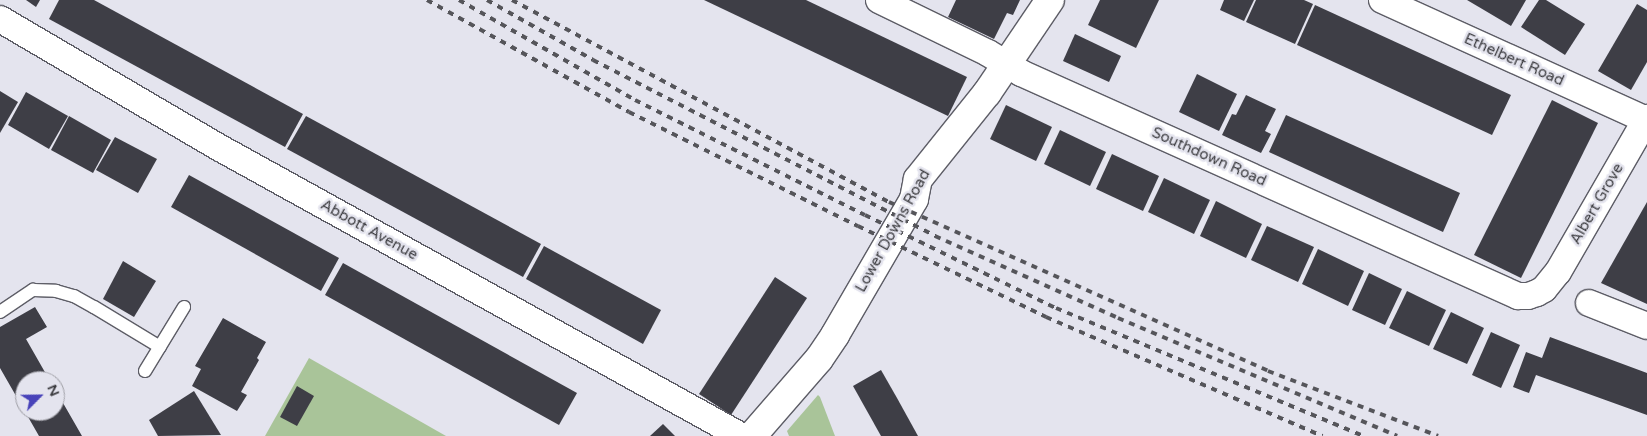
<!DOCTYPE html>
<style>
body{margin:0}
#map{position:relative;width:1647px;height:436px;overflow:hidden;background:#e4e4ee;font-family:"Varela Round",sans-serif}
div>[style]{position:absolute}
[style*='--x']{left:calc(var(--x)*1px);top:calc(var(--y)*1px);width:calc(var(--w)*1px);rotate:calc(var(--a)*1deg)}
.green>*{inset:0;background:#a9c499}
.building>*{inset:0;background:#3e3e46}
.roads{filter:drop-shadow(1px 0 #5d5d66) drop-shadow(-1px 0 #5d5d66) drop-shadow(0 1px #5d5d66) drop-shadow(0 -1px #5d5d66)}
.service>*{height:12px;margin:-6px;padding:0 6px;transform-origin:6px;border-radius:6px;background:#fff}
.minor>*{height:26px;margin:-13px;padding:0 13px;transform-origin:13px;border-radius:13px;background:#fff}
.tertiary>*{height:28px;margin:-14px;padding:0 14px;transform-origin:14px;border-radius:14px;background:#fff}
.rail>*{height:4px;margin-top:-2px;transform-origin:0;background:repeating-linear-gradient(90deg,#55555a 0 6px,transparent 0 12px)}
span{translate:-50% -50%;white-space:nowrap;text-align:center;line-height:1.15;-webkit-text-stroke:5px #e4e4ee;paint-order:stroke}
.street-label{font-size:15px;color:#3c3c40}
.north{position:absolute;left:15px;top:371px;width:50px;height:50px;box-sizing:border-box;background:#e4e4ee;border:1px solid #a1a1a8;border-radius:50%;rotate:67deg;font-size:14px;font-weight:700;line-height:20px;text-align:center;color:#3c3c40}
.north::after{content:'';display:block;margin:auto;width:18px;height:22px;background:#4843b9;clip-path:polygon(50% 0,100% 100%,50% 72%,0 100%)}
</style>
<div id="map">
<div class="green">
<i style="clip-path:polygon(309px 358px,446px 436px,265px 436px)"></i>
<i style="clip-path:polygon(818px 395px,820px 397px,835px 436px,789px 436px,787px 431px)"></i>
</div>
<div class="building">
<i style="clip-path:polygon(26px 0,40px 0,36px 7px)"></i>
<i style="clip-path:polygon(59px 0,94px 0,303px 114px,285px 147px,49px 19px)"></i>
<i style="clip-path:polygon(704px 0,806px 0,967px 77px,948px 116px)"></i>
<i style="clip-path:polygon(956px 0,1020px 0,1013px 15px,1007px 13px,994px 39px,948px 17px)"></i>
<i style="clip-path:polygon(1100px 0,1159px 0,1136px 48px,1088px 25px)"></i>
<i style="clip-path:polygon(1224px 0,1254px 0,1244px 21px,1220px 10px)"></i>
<i style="clip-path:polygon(1256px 0,1304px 0,1313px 4px,1295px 44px,1246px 22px)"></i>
<i style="clip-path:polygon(1467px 0,1526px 0,1511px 26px)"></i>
<i style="clip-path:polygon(1539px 0,1546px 0,1585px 24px,1565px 55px,1521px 27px)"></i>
<i style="clip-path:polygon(1637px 4px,1647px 10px,1647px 62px,1631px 90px,1598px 71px)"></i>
<i style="clip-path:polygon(1315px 5px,1511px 95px,1492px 135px,1297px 45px)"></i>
<i style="clip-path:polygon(1075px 34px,1121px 56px,1109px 82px,1063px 61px)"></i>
<i style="clip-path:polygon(1197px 74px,1237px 94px,1219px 131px,1179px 112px)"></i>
<i style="clip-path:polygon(0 91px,18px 102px,0 133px)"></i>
<i style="clip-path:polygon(26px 92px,68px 116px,49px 149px,8px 125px)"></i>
<i style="clip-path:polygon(1246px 95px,1276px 109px,1265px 131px,1271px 134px,1261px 153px,1222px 135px,1232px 114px,1236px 115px)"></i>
<i style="clip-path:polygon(1552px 100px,1598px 123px,1521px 278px,1474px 255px)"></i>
<i style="clip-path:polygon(1006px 105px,1052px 127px,1036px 161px,990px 139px)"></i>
<i style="clip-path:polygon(1286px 115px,1460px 193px,1443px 232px,1269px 152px)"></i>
<i style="clip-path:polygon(69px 116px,111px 140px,93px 173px,51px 150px)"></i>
<i style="clip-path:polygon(306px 116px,541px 244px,523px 277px,287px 149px)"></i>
<i style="clip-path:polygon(1060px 130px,1106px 152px,1090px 186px,1044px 164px)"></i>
<i style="clip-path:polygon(115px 137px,157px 159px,138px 193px,96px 170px)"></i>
<i style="clip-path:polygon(1112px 154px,1159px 176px,1143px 211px,1096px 189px)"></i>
<i style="clip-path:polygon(189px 175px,339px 258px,321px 291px,171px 207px)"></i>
<i style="clip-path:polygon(1164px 178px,1210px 200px,1194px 234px,1148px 212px)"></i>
<i style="clip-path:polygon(1216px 201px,1262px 224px,1246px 258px,1200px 236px)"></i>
<i style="clip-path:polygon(1647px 202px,1647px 304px,1601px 283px)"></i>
<i style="clip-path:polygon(1267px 226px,1314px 247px,1298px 282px,1251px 260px)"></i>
<i style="clip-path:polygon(544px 246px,661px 310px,643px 344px,526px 279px)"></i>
<i style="clip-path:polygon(1318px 249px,1364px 271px,1348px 306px,1302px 284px)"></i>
<i style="clip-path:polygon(123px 261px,156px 281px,134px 317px,103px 299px)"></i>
<i style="clip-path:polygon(343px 263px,577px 393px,559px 425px,325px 295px)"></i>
<i style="clip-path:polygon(1369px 273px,1402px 289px,1385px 325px,1352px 310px)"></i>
<i style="clip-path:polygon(775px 277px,807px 298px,731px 415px,699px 394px)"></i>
<i style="clip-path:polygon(1407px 291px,1446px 310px,1429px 346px,1389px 328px)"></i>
<i style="clip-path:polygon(35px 307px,47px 327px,26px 339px,50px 381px,25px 381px,25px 411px,55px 411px,55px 389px,82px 436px,39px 436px,0 368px,0 327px)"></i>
<i style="clip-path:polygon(1451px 312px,1484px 328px,1467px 364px,1433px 349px)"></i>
<i style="clip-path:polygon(223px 318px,266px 342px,257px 358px,259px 360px,241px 392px,247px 395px,237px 411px,192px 386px,201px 369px,195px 366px)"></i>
<i style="clip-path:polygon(1491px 332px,1520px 345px,1501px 388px,1472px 375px)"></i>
<i style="clip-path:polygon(1550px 337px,1647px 373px,1647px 415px,1536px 375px,1529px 393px,1513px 387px,1526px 352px,1542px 358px)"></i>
<i style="clip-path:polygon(881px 370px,897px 398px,918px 436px,881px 436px,853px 386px)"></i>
<i style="clip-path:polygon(297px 386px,314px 396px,297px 426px,280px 417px)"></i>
<i style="clip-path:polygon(194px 391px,221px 435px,158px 436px,149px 420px)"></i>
<i style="clip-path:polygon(663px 424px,675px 436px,650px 436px)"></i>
</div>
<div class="roads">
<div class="service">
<i style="--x:0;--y:312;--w:40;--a:-34"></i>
<i style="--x:33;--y:290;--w:23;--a:2"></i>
<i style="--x:56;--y:291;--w:19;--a:16"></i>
<i style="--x:74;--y:296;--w:23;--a:29"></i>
<i style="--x:94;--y:307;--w:77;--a:31.2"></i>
<i style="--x:145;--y:371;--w:75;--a:-58.6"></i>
</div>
<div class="minor">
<i style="--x:879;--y:0;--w:121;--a:25.9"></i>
<i style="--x:988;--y:53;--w:39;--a:31"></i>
<i style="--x:1021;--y:73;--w:545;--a:24.17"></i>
<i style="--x:1518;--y:296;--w:10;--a:0"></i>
<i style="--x:1528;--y:296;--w:9;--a:-18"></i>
<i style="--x:1537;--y:293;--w:8;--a:-30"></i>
<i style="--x:1544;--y:289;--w:22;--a:-51"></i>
<i style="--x:1558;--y:272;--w:178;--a:-60"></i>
<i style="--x:1382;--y:0;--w:290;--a:24.4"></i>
<i style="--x:0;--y:19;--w:255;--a:30.4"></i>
<i style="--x:220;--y:148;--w:595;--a:28.93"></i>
<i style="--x:1589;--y:303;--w:62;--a:21.6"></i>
</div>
<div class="tertiary">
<i style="--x:752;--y:436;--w:102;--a:-49"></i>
<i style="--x:819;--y:359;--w:29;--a:-56"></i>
<i style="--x:835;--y:335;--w:157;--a:-59.8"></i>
<i style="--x:914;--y:199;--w:20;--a:-79"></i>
<i style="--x:918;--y:179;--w:110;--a:-51.3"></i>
<i style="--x:987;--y:93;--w:112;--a:-55.9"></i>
</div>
</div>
<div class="rail">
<i style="--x:427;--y:0;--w:231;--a:29"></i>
<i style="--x:629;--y:112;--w:256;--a:26.5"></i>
<i style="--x:858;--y:226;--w:209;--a:25.8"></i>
<i style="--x:1046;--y:317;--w:301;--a:23.3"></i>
<i style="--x:459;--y:0;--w:202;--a:29.6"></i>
<i style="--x:635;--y:100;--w:257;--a:26.6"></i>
<i style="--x:865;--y:215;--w:212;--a:26"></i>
<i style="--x:1056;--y:308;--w:334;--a:22.6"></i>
<i style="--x:487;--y:0;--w:122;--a:29.5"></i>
<i style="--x:593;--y:60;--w:385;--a:27.2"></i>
<i style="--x:935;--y:236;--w:201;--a:24.1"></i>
<i style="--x:1118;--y:318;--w:303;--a:22.9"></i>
<i style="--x:512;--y:0;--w:428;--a:28.2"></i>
<i style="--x:889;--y:202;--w:415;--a:24"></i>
<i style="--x:1268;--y:371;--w:182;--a:20.9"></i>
</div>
<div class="street-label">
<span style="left:1514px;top:60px;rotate:24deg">Ethelbert Road</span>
<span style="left:1209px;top:157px;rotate:24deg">Southdown Road</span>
<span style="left:1597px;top:204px;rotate:-60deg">Albert Grove</span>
<span style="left:369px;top:230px;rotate:29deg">Abbott Avenue</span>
<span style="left:893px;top:231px;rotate:-61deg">Lower Downs Road</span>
</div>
<div class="north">N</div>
</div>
